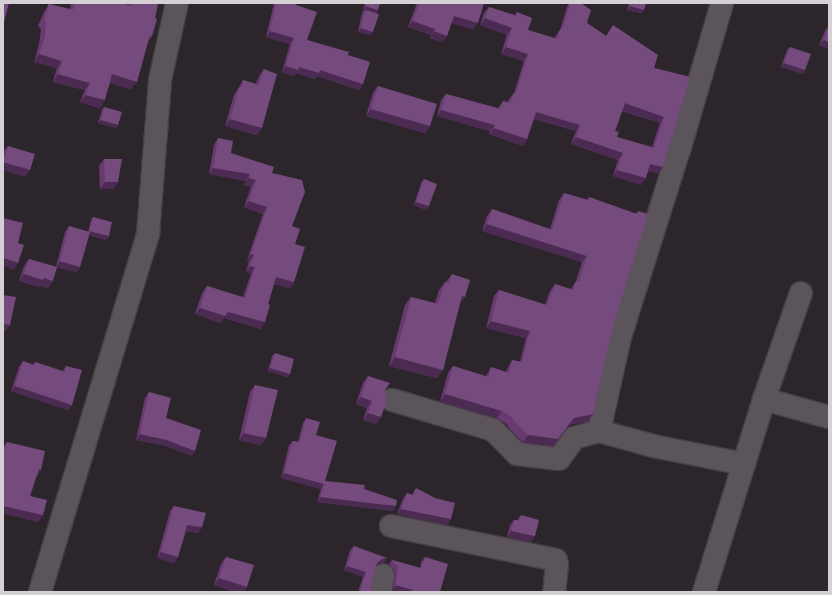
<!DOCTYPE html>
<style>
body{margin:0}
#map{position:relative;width:832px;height:595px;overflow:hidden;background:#2c262c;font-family:Literata,serif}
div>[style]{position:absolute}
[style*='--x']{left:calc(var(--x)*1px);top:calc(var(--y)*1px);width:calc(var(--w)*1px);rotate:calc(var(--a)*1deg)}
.roads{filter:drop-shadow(1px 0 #464146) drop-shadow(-1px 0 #464146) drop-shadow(0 1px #464146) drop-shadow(0 -1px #464146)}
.minor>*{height:22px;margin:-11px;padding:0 11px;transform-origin:11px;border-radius:11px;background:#5b545a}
.wall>*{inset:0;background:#6a3972}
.shaded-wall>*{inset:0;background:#4c2b52}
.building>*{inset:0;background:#754a7d}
span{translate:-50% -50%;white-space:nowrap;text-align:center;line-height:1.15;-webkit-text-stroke:4px #2c262c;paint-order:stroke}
.frame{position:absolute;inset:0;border:4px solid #d4d0d4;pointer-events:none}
</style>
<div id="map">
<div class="roads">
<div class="minor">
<i style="--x:764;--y:399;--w:67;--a:15.5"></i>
<i style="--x:392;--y:400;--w:105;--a:16.5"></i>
<i style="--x:493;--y:430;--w:34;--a:45"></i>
<i style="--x:517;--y:454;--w:42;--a:6.8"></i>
<i style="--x:559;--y:459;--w:26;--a:-54"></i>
<i style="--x:574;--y:438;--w:26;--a:-16"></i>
<i style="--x:599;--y:431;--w:56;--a:15.5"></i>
<i style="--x:653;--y:446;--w:93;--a:11.2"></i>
<i style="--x:599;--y:431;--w:96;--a:-77.4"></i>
<i style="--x:620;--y:337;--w:199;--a:-72.5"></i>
<i style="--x:680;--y:147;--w:150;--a:-73.7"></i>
<i style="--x:391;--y:526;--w:168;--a:11.6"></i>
<i style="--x:556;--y:560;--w:5;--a:79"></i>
<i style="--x:557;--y:565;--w:27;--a:96"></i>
<i style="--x:40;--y:592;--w:374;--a:-73.2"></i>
<i style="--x:148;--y:234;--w:154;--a:-85.5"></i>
<i style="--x:160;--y:80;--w:79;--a:-77.6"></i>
<i style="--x:380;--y:592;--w:17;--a:-80"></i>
<i style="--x:704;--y:592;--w:202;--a:-72.7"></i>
<i style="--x:764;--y:399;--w:112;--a:-70.8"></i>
</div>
</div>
<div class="wall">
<i style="clip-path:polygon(71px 3px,109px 3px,114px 4px,115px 3px,121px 3px,129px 5px,129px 3px,158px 3px,152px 36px,148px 41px,131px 89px,110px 83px,100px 108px,80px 102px,85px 90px,53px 82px,57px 68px,34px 62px,39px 44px,41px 29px,38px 26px,44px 12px,49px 4px,70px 9px)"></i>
<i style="clip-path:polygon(274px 3px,296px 3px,296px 5px,307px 40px,348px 55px,363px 84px,359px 90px,317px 76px,315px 79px,296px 73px,294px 76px,282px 72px,290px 44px,266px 37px)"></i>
<i style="clip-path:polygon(365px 3px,380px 3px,376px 13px,371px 35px,358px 32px,362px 13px,364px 10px,363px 10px)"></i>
<i style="clip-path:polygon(417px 3px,484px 3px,473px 29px,451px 23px,447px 36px,442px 42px,430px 38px,431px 35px,408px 27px)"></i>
<i style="clip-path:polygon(evenodd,569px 3px,581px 3px,587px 23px,654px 68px,690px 77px,658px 174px,648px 171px,641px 185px,613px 176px,618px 160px,571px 144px,576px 131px,534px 119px,527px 139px,523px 146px,489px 134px,490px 131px,437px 116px,441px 100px,446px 94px,498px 108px,503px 101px,508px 102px,509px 99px,514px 93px,524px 61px,501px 54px,507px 35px,480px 25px,484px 13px,489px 7px,515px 15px,517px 12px,528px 30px,554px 38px,560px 30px,567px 7px,569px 3px,622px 111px,660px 123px,652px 147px,617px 137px,615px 131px,622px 111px)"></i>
<i style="clip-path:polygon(629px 3px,646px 3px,641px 13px,627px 10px)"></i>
<i style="clip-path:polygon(829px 25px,829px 49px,819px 45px,825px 31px)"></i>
<i style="clip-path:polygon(790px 47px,805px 70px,803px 74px,781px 67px,787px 50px)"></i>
<i style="clip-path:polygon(264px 69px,257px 135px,225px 126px,234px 95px,239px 87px,243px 80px,256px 84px,259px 76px)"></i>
<i style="clip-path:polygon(378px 86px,430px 126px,425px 133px,366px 116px,373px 93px)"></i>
<i style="clip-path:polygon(104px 107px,116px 128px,98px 123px,102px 110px)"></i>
<i style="clip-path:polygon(218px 138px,231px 153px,272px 173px,292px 226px,295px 244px,294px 282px,290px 288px,274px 284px,261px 329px,224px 318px,221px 323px,195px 314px,202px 293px,207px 286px,243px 297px,251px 274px,246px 272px,249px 261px,247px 260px,263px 214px,244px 207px,251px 187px,244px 185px,246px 181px,209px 174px,214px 145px)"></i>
<i style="clip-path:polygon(8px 146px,25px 177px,3px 170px,3px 152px)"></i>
<i style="clip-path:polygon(104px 159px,118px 182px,113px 189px,100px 189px,99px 166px)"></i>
<i style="clip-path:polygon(424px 179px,429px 206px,426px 210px,414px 205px,421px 183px)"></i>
<i style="clip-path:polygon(564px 193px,587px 200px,589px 197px,635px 214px,638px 211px,593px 414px,588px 421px,569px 425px,553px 446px,523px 442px,508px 427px,508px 425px,497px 418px,440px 401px,448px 373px,453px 366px,486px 376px,491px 367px,506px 372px,508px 367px,512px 360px,520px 362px,526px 338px,486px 328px,494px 296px,499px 290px,545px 305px,550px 291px,555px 284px,571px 289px,576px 281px,582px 262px,482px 231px,487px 216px,492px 209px,550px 229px,559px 200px)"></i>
<i style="clip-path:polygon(93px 217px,106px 240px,89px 235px,80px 267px,76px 272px,57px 267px,48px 288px,40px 286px,39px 287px,19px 281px,24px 266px,29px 259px,56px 267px,65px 232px,69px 226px,88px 232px,91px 220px)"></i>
<i style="clip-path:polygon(452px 274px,460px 303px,443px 370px,437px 378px,389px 366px,405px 305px,411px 297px,435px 303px,439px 290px,445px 282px,446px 282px)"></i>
<i style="clip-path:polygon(275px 353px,290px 374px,287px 377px,268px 371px,272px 356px)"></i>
<i style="clip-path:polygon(23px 361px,33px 365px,35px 362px,63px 371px,66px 366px,72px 405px,68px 410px,11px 391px,19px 367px)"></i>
<i style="clip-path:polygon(368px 376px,385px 390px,376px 424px,363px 420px,367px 408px,356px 404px,363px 383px)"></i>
<i style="clip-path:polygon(255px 385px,261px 445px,239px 440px,250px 392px)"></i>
<i style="clip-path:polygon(149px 392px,166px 418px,192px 456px,163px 445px,136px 440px,145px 398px)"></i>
<i style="clip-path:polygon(306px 418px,316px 435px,325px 481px,364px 489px,393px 511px,317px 502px,321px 489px,281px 478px,289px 445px,293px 441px,298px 442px,303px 423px)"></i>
<i style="clip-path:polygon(7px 442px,41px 470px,37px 476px,36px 476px,30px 496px,43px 515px,38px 522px,3px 513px,3px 447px)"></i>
<i style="clip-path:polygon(416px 488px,451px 519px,447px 525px,397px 514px,403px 499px,407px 493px,412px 495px)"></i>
<i style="clip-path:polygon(174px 506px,202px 527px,198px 533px,186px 531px,178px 557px,174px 563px,157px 558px,170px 511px)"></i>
<i style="clip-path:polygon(521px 515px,535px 536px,531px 542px,507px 537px,510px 525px,514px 520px,517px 520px)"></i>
<i style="clip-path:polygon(354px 546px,384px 563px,378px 563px,376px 565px,371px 585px,372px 592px,358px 592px,363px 577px,344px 570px,350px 550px)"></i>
<i style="clip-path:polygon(226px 557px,247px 587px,244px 592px,235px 592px,214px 585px,221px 564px)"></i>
<i style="clip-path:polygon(425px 557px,440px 592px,401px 592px,393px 590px,395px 571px,389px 564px,392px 560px,420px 568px,421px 562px)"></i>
</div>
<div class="shaded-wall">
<i style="clip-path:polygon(365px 6px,378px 10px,376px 14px,363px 10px)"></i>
<i style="clip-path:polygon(630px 6px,644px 10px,641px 13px,627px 10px)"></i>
<i style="clip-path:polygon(454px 16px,478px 23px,473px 29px,449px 23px)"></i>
<i style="clip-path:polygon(485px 18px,512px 28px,507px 35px,480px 25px)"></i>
<i style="clip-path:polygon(413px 21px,435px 29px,431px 35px,408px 27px)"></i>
<i style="clip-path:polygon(361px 28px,373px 32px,371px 35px,358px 32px)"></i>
<i style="clip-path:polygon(270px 31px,294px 38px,290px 44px,266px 37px)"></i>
<i style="clip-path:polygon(434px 31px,447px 36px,442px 42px,430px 38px)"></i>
<i style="clip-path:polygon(824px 40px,829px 42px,829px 49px,819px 45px)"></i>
<i style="clip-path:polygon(506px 47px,528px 54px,524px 61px,501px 54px)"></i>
<i style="clip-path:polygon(39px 54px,62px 61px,57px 68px,34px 62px)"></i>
<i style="clip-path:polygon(784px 63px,805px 70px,803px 74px,781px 67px)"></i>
<i style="clip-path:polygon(286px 66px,299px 67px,320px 70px,363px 84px,359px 90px,317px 76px,315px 79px,296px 73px,294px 76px,282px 72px)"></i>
<i style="clip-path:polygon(58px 74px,90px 83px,85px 90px,53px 82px)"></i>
<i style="clip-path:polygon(112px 74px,137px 82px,131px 89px,107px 82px)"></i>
<i style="clip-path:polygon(86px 95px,105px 100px,100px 108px,80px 102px)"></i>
<i style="clip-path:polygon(625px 103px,664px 117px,660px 123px,621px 110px)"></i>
<i style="clip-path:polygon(371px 109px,430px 126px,425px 133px,366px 116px)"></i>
<i style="clip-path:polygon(441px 110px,495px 125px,490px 131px,437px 116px)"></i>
<i style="clip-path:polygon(536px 112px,580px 125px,576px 131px,532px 118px)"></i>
<i style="clip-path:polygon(230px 119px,262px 128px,257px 135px,225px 126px)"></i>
<i style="clip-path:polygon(101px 120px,118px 125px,116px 128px,98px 123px)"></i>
<i style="clip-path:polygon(494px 128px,527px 139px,523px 146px,489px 134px)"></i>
<i style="clip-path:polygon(576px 137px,623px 153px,618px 160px,571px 144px)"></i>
<i style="clip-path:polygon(3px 162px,30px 170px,25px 177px,3px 170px)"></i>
<i style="clip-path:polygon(650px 164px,663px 167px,658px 174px,645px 170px)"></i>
<i style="clip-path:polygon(213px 168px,250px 174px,246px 181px,209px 174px)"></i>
<i style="clip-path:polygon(617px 170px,646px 178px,641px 185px,613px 176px)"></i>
<i style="clip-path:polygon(249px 178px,256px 180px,251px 187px,244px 185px)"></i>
<i style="clip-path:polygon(105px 182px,118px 182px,113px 189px,100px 189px)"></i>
<i style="clip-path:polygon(249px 201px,267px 207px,263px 214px,244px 207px)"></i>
<i style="clip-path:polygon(416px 202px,429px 206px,426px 210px,414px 205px)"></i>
<i style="clip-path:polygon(487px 224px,587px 256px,582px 262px,482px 231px)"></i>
<i style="clip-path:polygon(89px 231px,109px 236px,106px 240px,87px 234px)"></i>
<i style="clip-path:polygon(251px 254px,254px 255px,249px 261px,247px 260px)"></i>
<i style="clip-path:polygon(3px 258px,18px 263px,14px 270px,3px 266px)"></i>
<i style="clip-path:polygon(60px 261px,80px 267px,76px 272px,56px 267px)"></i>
<i style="clip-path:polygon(250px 266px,255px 267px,251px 274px,246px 272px)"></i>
<i style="clip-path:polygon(24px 274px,44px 278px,53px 281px,48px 288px,40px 286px,39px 287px,19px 281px)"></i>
<i style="clip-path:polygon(276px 277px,294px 282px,290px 288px,272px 283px)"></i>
<i style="clip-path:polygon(462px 296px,465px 297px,459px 305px)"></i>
<i style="clip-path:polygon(200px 308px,228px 312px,265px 322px,261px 329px,224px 318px,221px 323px,195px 314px)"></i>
<i style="clip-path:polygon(491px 321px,530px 331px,526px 338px,486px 328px)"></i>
<i style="clip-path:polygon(3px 324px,10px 325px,5px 332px,3px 331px)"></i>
<i style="clip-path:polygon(395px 357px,443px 370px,437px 378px,389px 366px)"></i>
<i style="clip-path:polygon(270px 368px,290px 374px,287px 377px,268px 371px)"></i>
<i style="clip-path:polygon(15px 386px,72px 405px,68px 410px,11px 391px)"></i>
<i style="clip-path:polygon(445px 394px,502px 411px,497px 418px,440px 401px)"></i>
<i style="clip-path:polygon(361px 397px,372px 401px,367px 408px,356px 404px)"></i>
<i style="clip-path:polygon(368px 413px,381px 417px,376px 424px,363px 420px)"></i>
<i style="clip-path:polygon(593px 414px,588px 421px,569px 425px,553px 446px,523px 442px,528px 435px,574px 418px)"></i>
<i style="clip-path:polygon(244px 433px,266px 438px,261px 445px,239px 440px)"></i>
<i style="clip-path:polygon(140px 434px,167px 440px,195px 451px,192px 456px,163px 445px,136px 440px)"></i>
<i style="clip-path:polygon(39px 469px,41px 470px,37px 476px,34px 475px)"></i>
<i style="clip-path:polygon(284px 473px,324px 484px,321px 489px,281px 478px)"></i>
<i style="clip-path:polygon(320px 497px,396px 506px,393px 511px,317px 502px)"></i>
<i style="clip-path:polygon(3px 506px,43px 515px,38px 522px,9px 515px,3px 513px)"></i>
<i style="clip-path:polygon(401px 509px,451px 519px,447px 525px,397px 514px)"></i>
<i style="clip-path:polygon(187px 525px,202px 527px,198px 533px,183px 531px)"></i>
<i style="clip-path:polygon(511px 531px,535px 536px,531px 542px,507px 537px)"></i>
<i style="clip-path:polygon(161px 552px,178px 557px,174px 563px,157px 558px)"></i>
<i style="clip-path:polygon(387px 558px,384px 563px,378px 563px,373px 567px,377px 563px,382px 559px)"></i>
<i style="clip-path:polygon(347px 566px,366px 572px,363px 577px,344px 570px)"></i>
<i style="clip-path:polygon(219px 578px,247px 587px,244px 592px,235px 592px,214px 585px)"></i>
<i style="clip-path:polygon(396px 585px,413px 590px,411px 592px,401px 592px,393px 590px)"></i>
</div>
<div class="building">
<i style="clip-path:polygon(3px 3px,9px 3px,3px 26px)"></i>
<i style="clip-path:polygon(75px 3px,109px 3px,116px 5px,116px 3px,121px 3px,132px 6px,133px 3px,158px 3px,155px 18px,157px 19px,152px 36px,150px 35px,137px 82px,112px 74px,105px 100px,86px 95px,90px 83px,58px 74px,62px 61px,39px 54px,45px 37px,46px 22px,44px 19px,49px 4px,73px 10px)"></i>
<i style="clip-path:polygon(276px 3px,296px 3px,296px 5px,317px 12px,307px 40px,349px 52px,348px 55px,370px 62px,363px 84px,320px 70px,319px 73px,299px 67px,298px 70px,286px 66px,294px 38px,270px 31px)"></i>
<i style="clip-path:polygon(366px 3px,380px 3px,378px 10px,365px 6px)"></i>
<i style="clip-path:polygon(419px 3px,484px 3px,478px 23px,454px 16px,447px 36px,434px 31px,435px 29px,413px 21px)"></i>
<i style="clip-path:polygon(evenodd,570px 3px,581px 3px,591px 10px,587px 23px,606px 36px,613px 25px,658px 55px,654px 68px,690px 77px,663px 167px,650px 164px,646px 178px,617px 170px,623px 153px,576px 137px,580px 125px,536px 112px,527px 139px,494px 128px,495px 125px,441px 110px,446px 94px,500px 109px,503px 101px,510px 103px,514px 93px,516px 93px,528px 54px,506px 47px,512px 28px,485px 18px,489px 7px,516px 16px,517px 12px,532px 18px,528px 30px,557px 39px,559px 31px,564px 25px,570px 3px,625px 103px,664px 117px,654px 148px,617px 137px,619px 132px,615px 131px,625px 103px)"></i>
<i style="clip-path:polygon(630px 3px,646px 3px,644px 10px,630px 6px)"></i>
<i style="clip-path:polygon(365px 10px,379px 14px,373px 32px,361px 28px)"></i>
<i style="clip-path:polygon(829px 25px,829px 42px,824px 40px)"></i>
<i style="clip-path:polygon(790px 47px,811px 54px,805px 70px,784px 63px)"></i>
<i style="clip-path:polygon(264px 69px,277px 74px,262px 128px,230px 119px,239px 88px,241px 88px,243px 80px,259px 85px)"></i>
<i style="clip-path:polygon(378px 86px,437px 104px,430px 126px,371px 109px)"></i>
<i style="clip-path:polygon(104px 107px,122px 112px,118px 125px,101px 120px)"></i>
<i style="clip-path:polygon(218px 138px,233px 141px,231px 153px,274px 167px,272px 173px,302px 180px,305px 192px,292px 226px,300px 229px,295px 244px,305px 247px,294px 282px,276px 277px,268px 304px,270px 305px,265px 322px,228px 312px,225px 316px,200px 308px,207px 286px,245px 298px,255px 267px,250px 266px,254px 255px,251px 254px,267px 207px,249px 201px,256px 180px,249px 178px,250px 174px,213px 168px)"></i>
<i style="clip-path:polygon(8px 146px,35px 154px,30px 170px,3px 162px)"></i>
<i style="clip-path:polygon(104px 159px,122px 159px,118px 182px,105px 182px)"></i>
<i style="clip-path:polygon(424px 179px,437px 184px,429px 206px,416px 202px)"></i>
<i style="clip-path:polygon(564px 193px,588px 200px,589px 197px,637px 214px,638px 211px,648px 214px,613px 326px,593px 414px,574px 418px,558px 439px,528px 435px,513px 420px,513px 418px,502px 411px,445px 394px,453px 366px,488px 377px,491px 367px,509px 373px,512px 360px,522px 362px,530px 331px,491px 321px,499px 290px,547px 305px,555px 284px,573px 290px,576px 281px,579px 282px,587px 256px,487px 224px,492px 209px,552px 230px)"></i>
<i style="clip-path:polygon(93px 217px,112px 222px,109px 236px,89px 231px)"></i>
<i style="clip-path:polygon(3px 218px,23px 223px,18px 243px,24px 245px,18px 263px,3px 258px)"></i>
<i style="clip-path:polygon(69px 226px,90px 232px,80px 267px,60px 261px)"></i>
<i style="clip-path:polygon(29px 259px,57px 267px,53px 281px,44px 278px,43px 280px,24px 274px)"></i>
<i style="clip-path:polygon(452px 274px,470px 280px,465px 297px,462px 296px,443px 370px,395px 357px,411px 297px,438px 304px,445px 282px,449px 283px)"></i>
<i style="clip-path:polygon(3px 295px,16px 297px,10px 325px,3px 324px)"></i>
<i style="clip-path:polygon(275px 353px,294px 359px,290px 374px,270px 368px)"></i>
<i style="clip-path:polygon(23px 361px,34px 365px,35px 362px,65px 372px,66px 366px,82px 370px,72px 405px,15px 386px)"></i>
<i style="clip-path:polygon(368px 376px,390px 383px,385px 390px,387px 400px,381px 417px,368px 413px,372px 401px,361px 397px)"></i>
<i style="clip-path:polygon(255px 385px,278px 390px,266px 438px,244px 433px)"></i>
<i style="clip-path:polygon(149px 392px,171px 398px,166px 418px,201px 430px,195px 451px,167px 440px,140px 434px)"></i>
<i style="clip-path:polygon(306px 418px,320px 422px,316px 435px,337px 441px,325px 481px,365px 485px,364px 489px,397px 500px,396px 506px,320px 497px,324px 484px,284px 473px,293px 441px,300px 442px)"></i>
<i style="clip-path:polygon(7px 442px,45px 451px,41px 470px,39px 469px,30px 496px,47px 500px,43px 515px,3px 506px,3px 450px,4px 450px)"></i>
<i style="clip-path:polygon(416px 488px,435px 498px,455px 503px,451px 519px,401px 509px,407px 493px,413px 495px)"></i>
<i style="clip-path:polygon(174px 506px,206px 513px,202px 527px,187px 525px,178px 557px,161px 552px)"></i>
<i style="clip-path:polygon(521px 515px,539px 520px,535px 536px,511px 531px,514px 520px,519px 521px)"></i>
<i style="clip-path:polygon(354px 546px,387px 558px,382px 559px,377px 563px,371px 585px,372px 592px,360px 592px,366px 572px,347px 566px)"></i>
<i style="clip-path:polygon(226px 557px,254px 565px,247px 587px,219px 578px)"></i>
<i style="clip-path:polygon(425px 557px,448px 564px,440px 592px,412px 592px,413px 590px,396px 585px,398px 566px,392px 560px,421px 568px)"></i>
</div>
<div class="frame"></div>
</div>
